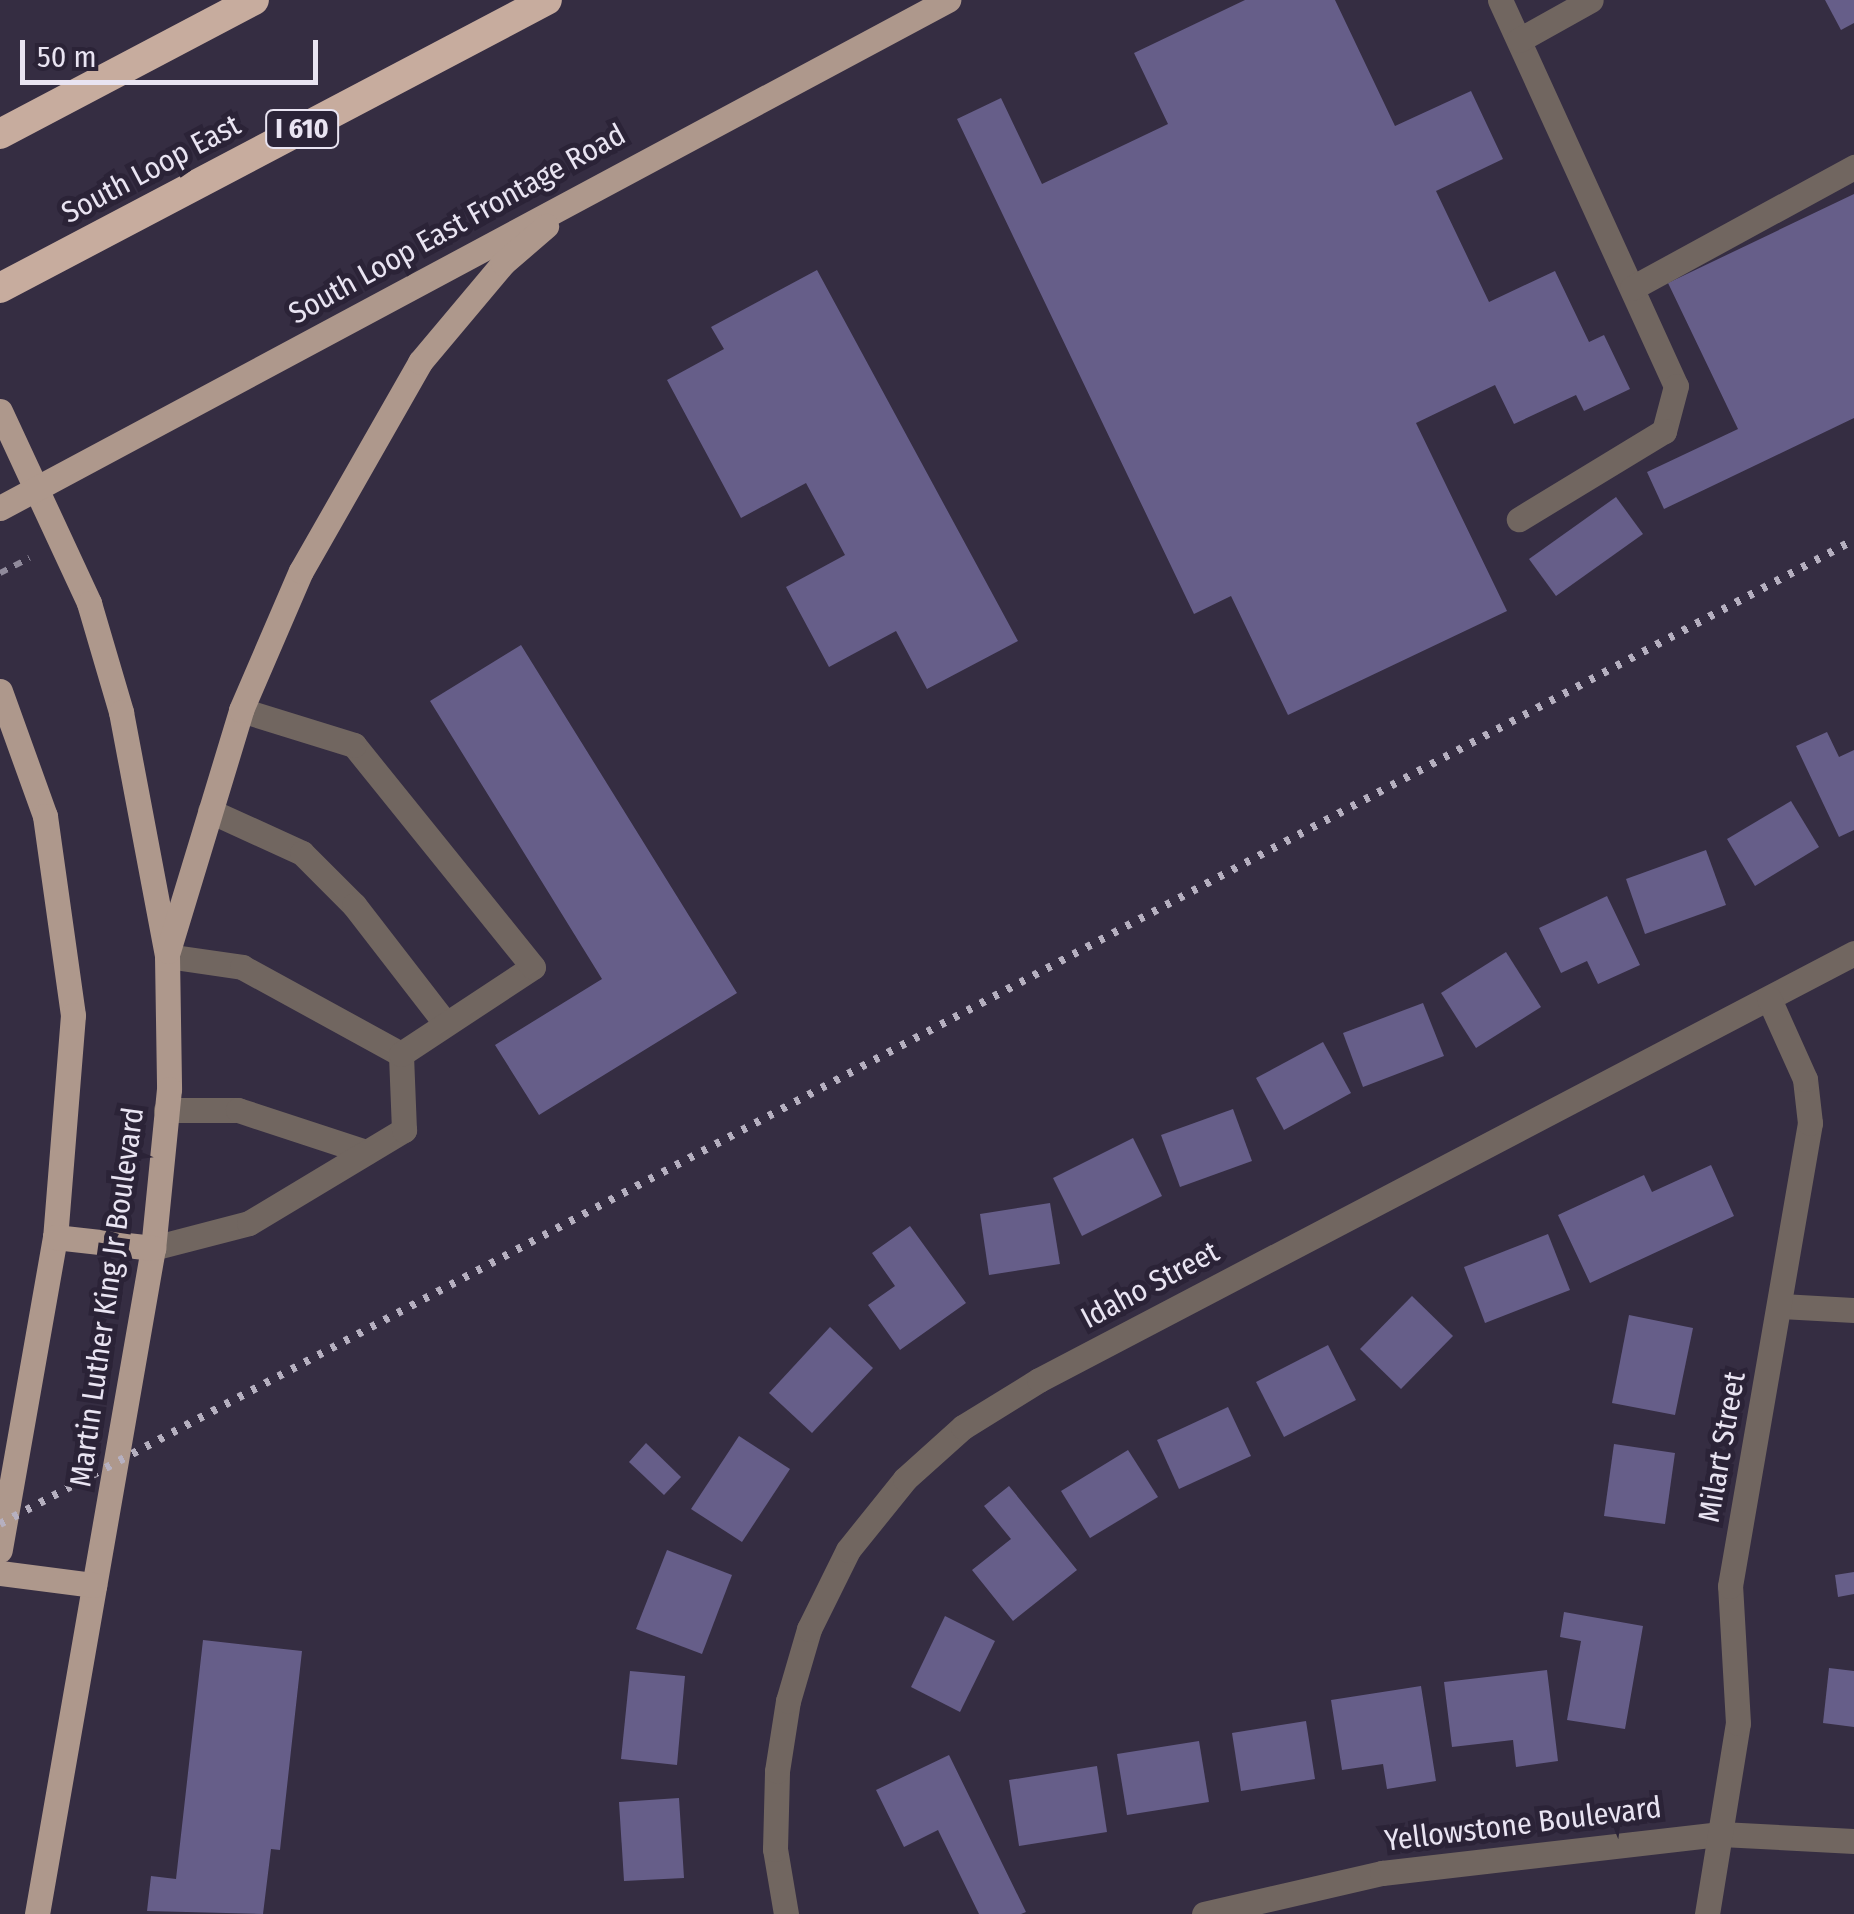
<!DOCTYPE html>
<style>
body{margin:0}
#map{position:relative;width:1854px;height:1914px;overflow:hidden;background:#352d42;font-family:"Fira Sans Condensed",sans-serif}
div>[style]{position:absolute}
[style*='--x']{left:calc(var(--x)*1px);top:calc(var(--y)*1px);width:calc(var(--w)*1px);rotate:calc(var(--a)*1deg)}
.building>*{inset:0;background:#665e89}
.path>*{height:6px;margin-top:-3px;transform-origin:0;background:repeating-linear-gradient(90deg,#908a9b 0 8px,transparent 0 16px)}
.minor>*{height:25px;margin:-12.5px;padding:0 12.5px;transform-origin:12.5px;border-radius:12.5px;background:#716660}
.major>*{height:25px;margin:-12.5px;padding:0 12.5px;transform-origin:12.5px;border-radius:12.5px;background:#ae988c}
.highway>*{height:30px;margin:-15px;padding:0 15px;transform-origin:15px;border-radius:15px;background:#c7ac9e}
.rail>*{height:8px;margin-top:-4px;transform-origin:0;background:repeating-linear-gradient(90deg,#b6b0c0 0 5px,transparent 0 15px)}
span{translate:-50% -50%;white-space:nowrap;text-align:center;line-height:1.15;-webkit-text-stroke:10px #2b2337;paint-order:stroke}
.shield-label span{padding:2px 8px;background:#2b2337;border:2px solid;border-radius:8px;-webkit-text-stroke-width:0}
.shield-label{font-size:28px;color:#e9e4f2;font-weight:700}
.street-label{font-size:30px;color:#e9e4f2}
.scale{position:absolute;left:20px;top:40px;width:298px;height:45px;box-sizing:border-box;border:5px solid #e9e4f2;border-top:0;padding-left:12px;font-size:30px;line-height:35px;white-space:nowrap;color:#e9e4f2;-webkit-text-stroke:8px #2b2337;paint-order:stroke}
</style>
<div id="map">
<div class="building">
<i style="clip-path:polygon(1245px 0,1335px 0,1395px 126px,1471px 91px,1503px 159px,1436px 191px,1489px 302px,1555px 271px,1589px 342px,1604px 335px,1630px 389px,1584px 411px,1576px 395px,1514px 424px,1495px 385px,1416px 423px,1507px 611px,1288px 715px,1231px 596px,1194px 614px,957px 119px,1001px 98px,1042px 184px,1168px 124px,1134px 53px)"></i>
<i style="clip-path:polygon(1825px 0,1854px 0,1854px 23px,1841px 30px)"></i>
<i style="clip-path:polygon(1854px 194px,1854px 418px,1664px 509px,1647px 472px,1738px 429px,1668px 283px)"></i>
<i style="clip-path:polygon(817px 270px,1018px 641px,927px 689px,896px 631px,829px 667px,786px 587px,845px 555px,806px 483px,741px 518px,667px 380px,724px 349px,711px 327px)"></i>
<i style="clip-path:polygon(1616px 497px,1643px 534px,1556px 596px,1529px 559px)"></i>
<i style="clip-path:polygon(521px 645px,737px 993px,539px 1115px,495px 1045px,602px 979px,430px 701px)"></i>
<i style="clip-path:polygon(1827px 732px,1839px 757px,1854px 750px,1854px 830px,1839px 837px,1796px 746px)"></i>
<i style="clip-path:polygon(1791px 801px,1819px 847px,1755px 886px,1727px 839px)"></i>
<i style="clip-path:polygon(1706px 850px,1726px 905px,1645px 934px,1626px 879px)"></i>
<i style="clip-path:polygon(1607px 896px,1640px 965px,1598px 984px,1587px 961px,1561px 973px,1539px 928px)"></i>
<i style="clip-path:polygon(1506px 952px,1541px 1007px,1476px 1048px,1441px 993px)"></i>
<i style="clip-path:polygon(1423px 1003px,1444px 1056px,1363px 1087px,1343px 1033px)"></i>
<i style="clip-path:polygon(1323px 1042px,1351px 1093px,1284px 1130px,1256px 1078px)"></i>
<i style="clip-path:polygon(1233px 1109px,1252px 1161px,1180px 1187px,1161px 1135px)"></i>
<i style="clip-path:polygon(1133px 1138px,1162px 1196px,1082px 1236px,1053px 1178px)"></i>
<i style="clip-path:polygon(1711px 1165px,1734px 1216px,1590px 1283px,1558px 1215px,1644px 1175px,1652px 1192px)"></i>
<i style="clip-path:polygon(1050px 1203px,1060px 1264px,989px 1275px,980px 1214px)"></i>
<i style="clip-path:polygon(910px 1226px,966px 1303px,900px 1350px,868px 1305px,895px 1286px,872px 1253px)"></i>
<i style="clip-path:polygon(1548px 1234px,1570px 1290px,1485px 1323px,1464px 1267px)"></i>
<i style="clip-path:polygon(1412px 1296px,1453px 1336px,1401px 1389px,1360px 1349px)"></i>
<i style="clip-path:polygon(1629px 1315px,1693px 1328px,1675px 1415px,1612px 1403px)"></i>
<i style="clip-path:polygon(830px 1327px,873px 1368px,812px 1433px,769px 1393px)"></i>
<i style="clip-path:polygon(1328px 1345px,1356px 1400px,1284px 1437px,1256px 1382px)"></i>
<i style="clip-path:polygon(1228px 1407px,1251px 1456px,1179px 1489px,1157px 1440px)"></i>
<i style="clip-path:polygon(739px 1436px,790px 1469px,742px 1542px,691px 1509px)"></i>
<i style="clip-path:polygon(646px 1443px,681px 1477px,664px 1495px,629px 1462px)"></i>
<i style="clip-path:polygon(1614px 1444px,1675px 1453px,1665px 1524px,1604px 1516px)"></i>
<i style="clip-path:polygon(1128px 1450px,1158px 1497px,1090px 1538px,1061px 1491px)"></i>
<i style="clip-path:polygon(1009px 1486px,1077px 1570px,1013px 1621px,972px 1570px,1011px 1539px,984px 1506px)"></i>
<i style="clip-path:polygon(667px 1550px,732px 1575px,702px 1654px,636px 1629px)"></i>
<i style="clip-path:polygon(1854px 1572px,1854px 1594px,1838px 1597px,1835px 1575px)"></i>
<i style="clip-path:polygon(1564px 1612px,1643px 1626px,1625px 1729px,1567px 1720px,1581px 1641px,1560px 1637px)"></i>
<i style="clip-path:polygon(945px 1616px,995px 1641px,960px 1712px,911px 1687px)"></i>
<i style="clip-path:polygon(203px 1640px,302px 1651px,280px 1850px,271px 1849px,263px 1914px,147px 1911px,151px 1876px,176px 1879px)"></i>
<i style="clip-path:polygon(1829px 1668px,1854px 1671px,1854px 1727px,1823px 1723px)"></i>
<i style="clip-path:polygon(1547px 1670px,1558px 1761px,1516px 1767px,1513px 1740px,1452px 1747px,1444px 1682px)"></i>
<i style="clip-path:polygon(630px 1671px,685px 1676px,677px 1765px,621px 1759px)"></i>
<i style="clip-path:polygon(1421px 1686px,1436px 1781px,1387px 1789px,1383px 1764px,1342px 1770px,1331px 1700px)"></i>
<i style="clip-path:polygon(1306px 1721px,1315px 1779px,1241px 1791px,1232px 1733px)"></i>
<i style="clip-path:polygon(1199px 1741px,1209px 1802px,1127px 1815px,1117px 1754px)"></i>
<i style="clip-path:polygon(949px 1755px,1026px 1912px,1021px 1914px,979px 1914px,938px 1830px,904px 1847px,876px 1790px)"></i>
<i style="clip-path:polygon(1097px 1766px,1107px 1832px,1019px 1846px,1009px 1780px)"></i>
<i style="clip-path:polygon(679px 1798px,684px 1878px,624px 1881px,619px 1802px)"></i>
</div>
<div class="path">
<i style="--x:0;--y:573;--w:33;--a:-27"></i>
</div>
<div class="minor">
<i style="--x:1500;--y:0;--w:424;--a:65.5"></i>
<i style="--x:1676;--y:386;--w:47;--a:104.9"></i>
<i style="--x:1664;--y:431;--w:170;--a:148.7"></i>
<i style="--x:1519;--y:40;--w:82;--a:-29.1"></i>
<i style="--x:1632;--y:288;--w:253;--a:-28.6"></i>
<i style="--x:210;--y:811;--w:101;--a:24.5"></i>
<i style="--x:302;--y:853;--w:74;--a:45"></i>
<i style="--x:354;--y:905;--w:150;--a:52.3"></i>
<i style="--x:167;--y:956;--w:76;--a:8.3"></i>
<i style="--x:242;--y:967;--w:181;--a:28.7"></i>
<i style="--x:166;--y:1110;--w:72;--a:0"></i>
<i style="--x:238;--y:1110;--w:135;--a:18.2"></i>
<i style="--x:153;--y:1248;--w:99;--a:-14.6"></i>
<i style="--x:249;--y:1223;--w:181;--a:-31"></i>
<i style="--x:404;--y:1130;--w:76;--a:-92.3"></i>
<i style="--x:401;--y:1054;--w:158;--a:-33.4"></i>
<i style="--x:533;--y:967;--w:285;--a:-128.9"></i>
<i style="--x:354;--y:745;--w:118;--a:-162.8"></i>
<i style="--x:1781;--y:1306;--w:73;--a:3.1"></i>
<i style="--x:786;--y:1914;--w:66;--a:-99.6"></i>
<i style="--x:775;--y:1849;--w:78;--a:-88.5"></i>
<i style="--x:777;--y:1771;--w:71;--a:-81.1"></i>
<i style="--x:788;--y:1701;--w:75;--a:-73.7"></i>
<i style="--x:809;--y:1629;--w:88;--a:-63.7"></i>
<i style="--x:848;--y:1550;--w:91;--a:-51.2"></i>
<i style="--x:905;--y:1479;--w:78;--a:-41.9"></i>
<i style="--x:963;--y:1427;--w:89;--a:-31.7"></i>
<i style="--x:1039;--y:1380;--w:920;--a:-27.65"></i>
<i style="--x:1204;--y:1914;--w:183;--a:-13"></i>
<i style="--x:1382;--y:1873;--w:341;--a:-6.6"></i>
<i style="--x:1721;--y:1834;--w:133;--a:3"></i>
<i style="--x:1707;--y:1914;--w:193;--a:-80.8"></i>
<i style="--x:1738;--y:1723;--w:137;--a:-93.3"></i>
<i style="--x:1730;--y:1586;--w:470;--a:-80.2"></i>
<i style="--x:1810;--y:1123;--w:44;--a:-96.5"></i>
<i style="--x:1805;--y:1079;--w:88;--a:-114.2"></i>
</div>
<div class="major">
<i style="--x:0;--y:411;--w:212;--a:65.1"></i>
<i style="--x:89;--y:603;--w:114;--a:73.6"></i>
<i style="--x:121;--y:712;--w:248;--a:79.3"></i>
<i style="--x:167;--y:956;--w:133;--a:89.1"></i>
<i style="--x:169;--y:1089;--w:160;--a:95.7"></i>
<i style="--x:153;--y:1248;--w:676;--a:99.88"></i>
<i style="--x:0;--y:508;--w:1076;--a:-28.19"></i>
<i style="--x:0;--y:691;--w:133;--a:70.2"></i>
<i style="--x:45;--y:816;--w:201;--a:82"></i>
<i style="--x:73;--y:1015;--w:223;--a:94.6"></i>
<i style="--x:55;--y:1237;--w:318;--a:100"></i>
<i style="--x:168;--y:951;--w:252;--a:-73.1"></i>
<i style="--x:241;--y:710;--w:151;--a:-66.7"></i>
<i style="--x:301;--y:571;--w:241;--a:-60.3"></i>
<i style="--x:420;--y:362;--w:129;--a:-50"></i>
<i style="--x:503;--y:263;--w:57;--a:-40.7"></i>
<i style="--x:55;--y:1237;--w:99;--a:6.4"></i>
<i style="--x:0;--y:1573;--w:95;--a:7.3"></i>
</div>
<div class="highway">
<i style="--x:0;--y:134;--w:287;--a:-27.8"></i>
<i style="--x:0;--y:288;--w:618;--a:-27.77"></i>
</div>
<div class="rail">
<i style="--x:0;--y:1524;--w:2099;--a:-27.96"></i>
</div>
<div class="shield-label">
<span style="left:302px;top:129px">I 610</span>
</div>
<div class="street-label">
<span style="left:151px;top:169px;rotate:-28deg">South Loop East</span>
<span style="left:457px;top:224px;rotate:-29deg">South Loop East Frontage Road</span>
<span style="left:1150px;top:1285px;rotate:-28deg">Idaho Street</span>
<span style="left:107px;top:1297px;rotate:-82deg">Martin Luther King Jr Boulevard</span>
<span style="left:1722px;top:1447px;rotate:-80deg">Milart Street</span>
<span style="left:1523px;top:1824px;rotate:-7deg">Yellowstone Boulevard</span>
</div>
<div class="scale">50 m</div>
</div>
